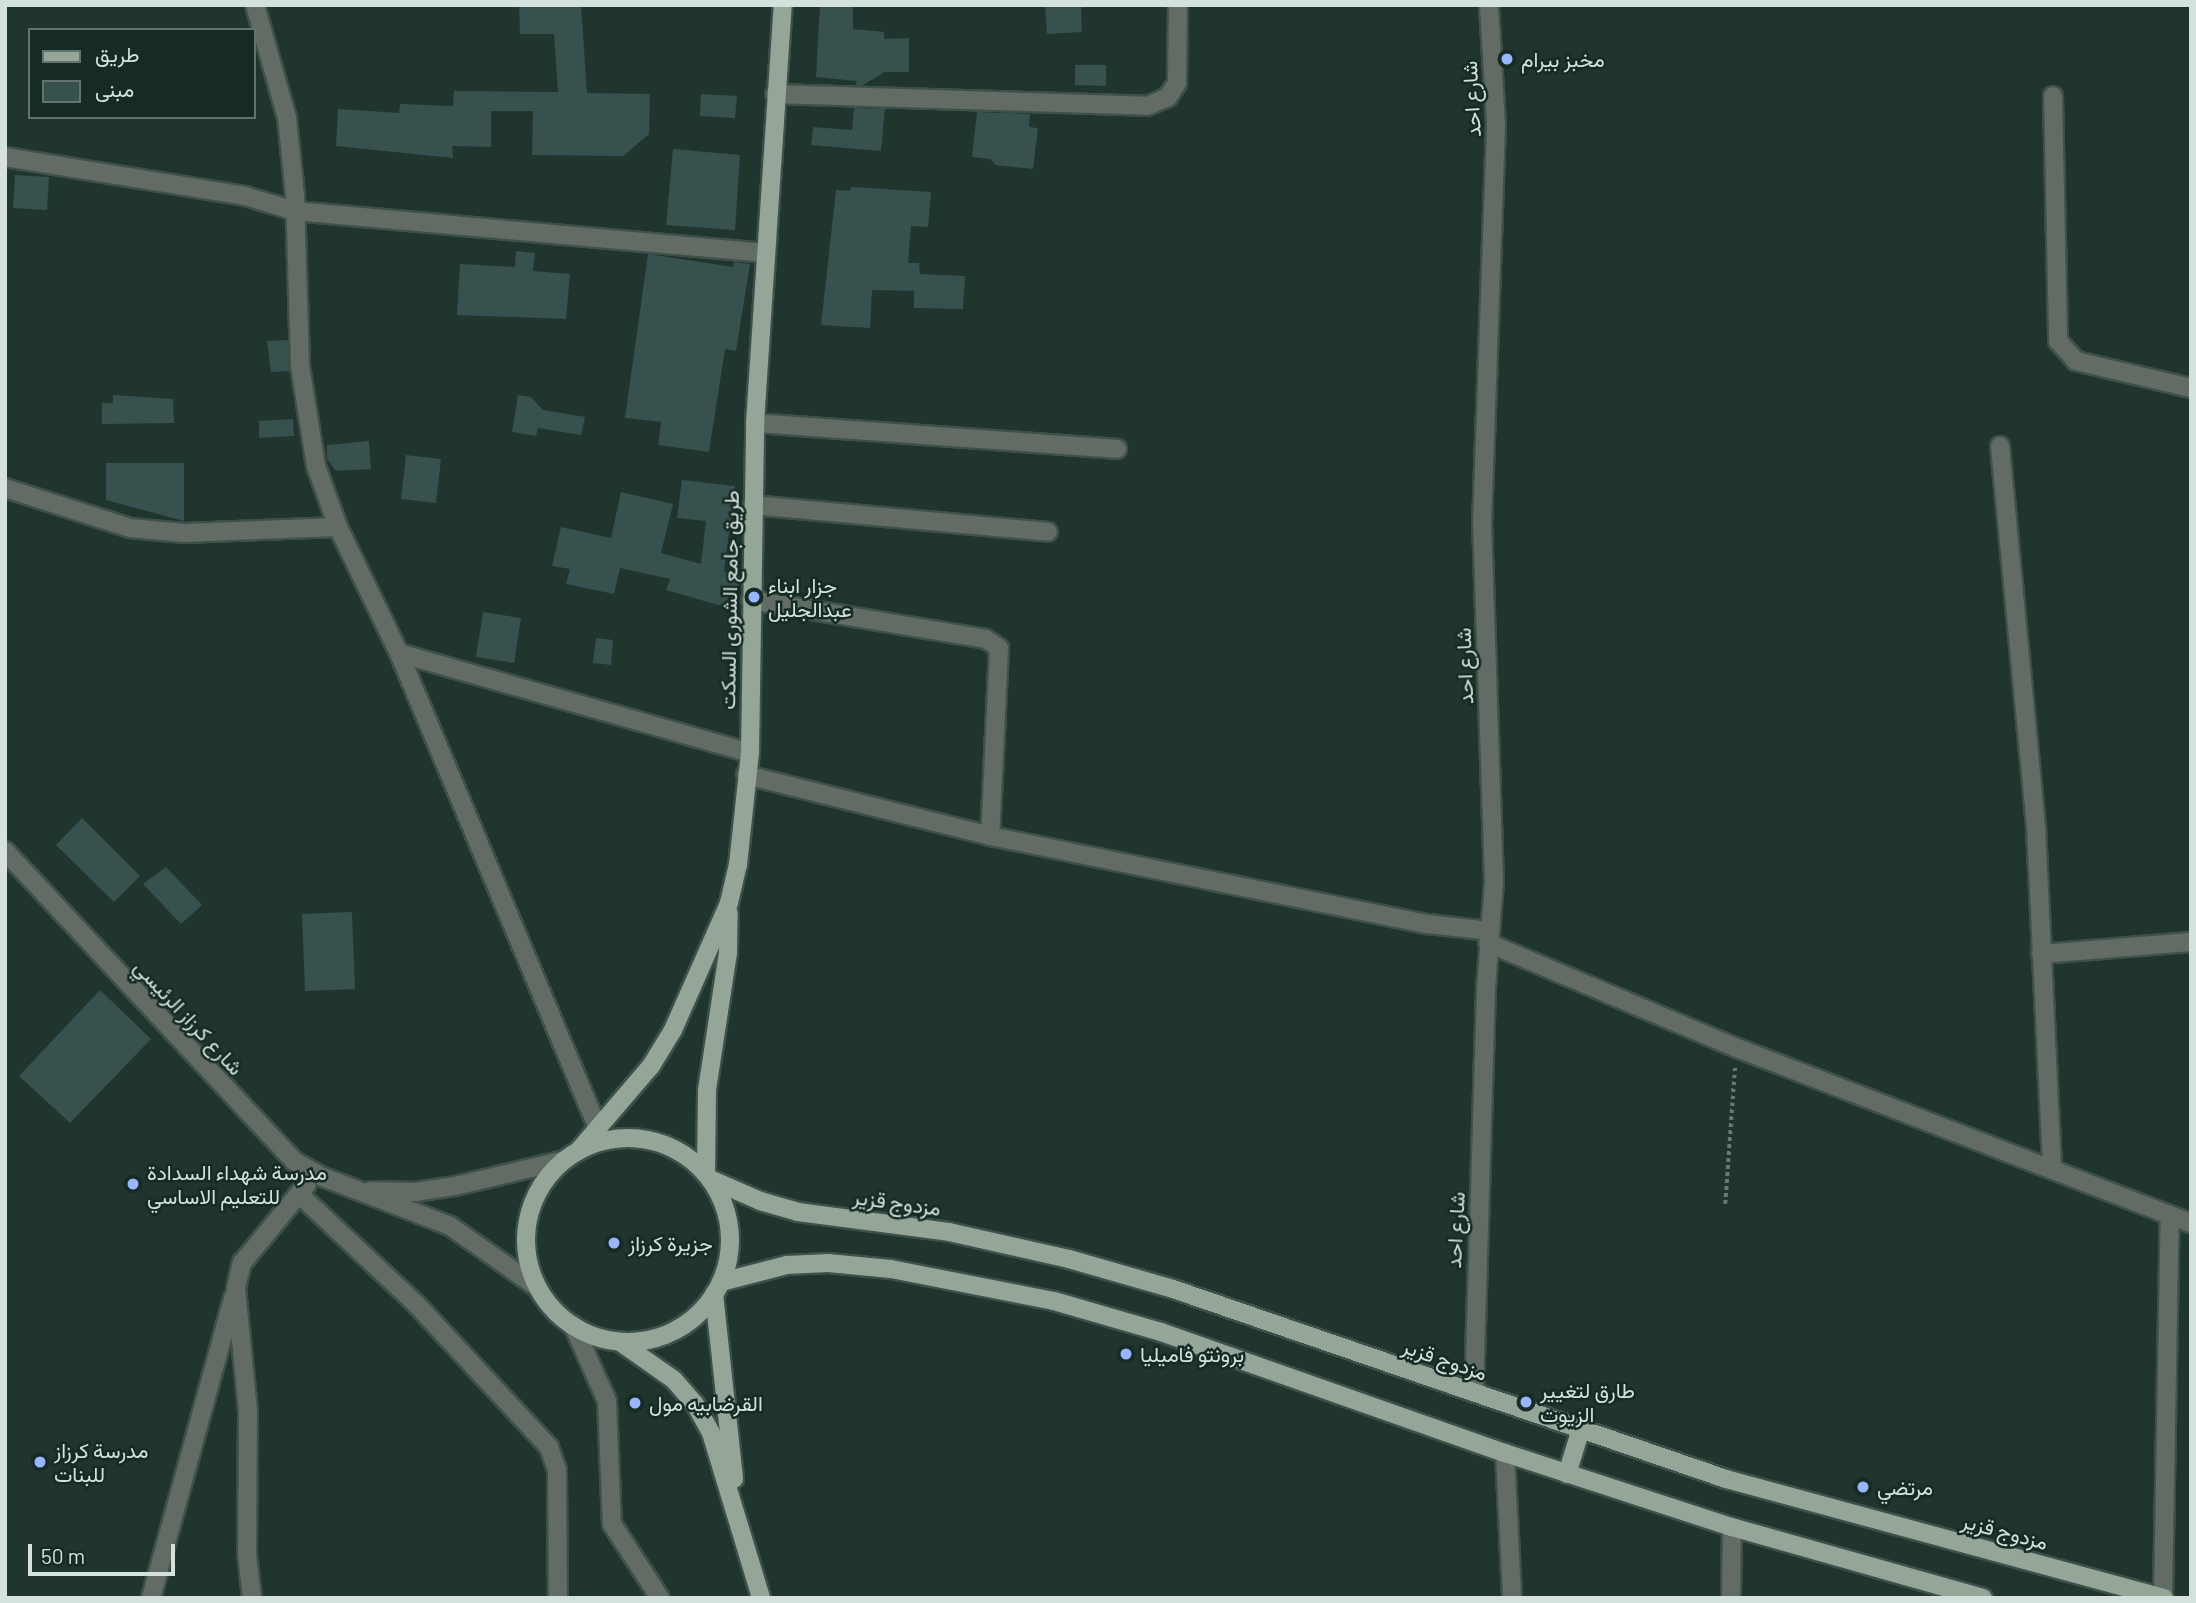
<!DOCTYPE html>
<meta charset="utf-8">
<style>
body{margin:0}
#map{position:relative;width:2196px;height:1603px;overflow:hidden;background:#20352e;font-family:Barlow,Vazirmatn,sans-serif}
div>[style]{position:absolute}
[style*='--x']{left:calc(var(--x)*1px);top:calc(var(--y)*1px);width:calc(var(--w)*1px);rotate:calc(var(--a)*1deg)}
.building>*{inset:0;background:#37514f}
.path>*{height:3.5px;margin-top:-1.75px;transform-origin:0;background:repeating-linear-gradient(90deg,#687a74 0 3.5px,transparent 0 7px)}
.roads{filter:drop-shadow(2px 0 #3d514a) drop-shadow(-2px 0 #3d514a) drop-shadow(0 2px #3d514a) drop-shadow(0 -2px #3d514a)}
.minor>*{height:18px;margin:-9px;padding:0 9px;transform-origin:9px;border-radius:9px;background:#636b65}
.major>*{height:18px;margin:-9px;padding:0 9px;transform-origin:9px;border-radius:9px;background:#95a598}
.major>.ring{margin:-9px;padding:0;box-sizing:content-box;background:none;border:18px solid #95a598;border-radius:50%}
.dots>*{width:19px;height:19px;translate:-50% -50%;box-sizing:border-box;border:4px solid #162b24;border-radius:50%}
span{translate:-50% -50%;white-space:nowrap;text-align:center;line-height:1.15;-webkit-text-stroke:5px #162b24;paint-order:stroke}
.poi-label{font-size:21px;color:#d4e1dc}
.left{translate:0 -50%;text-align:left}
.street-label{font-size:21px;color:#d4e1dc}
.frame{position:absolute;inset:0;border:7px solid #d4e1dc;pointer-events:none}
.legend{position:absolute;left:28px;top:28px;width:228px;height:91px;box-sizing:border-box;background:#162b24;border:2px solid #62746e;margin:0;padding:9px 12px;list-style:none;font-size:21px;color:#d4e1dc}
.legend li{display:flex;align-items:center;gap:14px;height:35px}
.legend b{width:35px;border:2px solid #62746e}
.scale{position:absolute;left:28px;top:1544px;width:147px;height:32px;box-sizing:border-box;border:4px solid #d4e1dc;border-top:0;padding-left:9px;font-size:21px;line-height:24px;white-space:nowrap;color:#d4e1dc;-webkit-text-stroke:5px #162b24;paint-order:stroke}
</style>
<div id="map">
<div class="building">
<i style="clip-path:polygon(519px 5px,581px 5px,587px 93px,650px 94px,649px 134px,623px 156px,532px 155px,533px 111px,491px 111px,491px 147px,452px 146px,453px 158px,336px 146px,338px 109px,399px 113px,400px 104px,453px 106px,454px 91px,558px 92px,554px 34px,520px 34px)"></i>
<i style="clip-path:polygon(820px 5px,853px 5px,853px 29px,884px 32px,884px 39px,909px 38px,909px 72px,885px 72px,863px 85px,856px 85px,857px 81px,816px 77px)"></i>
<i style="clip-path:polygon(1045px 5px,1081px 5px,1082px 32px,1047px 34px)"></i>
<i style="clip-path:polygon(1075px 65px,1106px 65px,1106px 86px,1075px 85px)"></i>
<i style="clip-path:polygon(701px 94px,737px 96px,735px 118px,700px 116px)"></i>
<i style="clip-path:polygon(854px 108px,885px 109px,881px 151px,811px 145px,813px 127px,852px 130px)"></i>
<i style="clip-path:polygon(977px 112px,1030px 114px,1029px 127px,1038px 128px,1033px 169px,996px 165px,990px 159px,972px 157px)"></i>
<i style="clip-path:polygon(673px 149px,740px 155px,735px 230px,666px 225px)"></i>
<i style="clip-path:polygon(15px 175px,49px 177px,47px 210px,13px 208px)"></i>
<i style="clip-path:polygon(852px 187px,931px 192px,928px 227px,911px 226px,908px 263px,919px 263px,920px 274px,965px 276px,963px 309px,914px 308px,914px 291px,872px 290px,870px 328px,821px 325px,836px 190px,849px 191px)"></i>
<i style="clip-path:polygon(516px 251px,535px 253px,533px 271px,570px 274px,566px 319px,457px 315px,460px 264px,515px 267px)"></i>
<i style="clip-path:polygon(648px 254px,733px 267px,734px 262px,750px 264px,736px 351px,725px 349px,709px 452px,658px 445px,661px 422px,625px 418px)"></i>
<i style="clip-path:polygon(288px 340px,289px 371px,271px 372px,267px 341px)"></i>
<i style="clip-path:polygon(113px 395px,173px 399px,174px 423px,102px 424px,102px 403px,113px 403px)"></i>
<i style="clip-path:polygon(518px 395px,531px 397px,543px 410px,585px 417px,581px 435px,538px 428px,536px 436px,512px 432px)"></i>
<i style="clip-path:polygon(293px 419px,294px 436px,259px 438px,259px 421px)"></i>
<i style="clip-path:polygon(369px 441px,371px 469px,336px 471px,327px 459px,327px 445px)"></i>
<i style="clip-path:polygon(406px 455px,441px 459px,436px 503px,401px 499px)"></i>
<i style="clip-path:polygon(106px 463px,184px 463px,184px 521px,106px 500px)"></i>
<i style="clip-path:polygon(682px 480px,735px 486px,724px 571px,741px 576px,732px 609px,666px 590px,670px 579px,620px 568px,614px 594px,566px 584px,570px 569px,552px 566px,561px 527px,611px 538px,621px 492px,673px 504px,661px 553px,701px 564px,706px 521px,677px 518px)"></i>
<i style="clip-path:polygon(483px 612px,521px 618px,514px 663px,476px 657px)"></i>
<i style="clip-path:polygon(596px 638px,613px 640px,611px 665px,593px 663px)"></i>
<i style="clip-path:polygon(82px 818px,140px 876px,114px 902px,56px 845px)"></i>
<i style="clip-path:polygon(166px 867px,202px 905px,181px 924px,143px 884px)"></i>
<i style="clip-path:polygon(352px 912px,355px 989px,305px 991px,302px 914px)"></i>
<i style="clip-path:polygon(100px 990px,151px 1039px,70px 1123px,19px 1076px)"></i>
</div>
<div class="path">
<i style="--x:1725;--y:1204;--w:138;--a:-85.9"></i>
</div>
<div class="roads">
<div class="minor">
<i style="--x:255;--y:5;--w:117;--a:74.2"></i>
<i style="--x:287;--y:118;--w:78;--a:84.1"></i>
<i style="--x:295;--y:196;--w:170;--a:88.3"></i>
<i style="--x:300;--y:366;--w:101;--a:80.9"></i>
<i style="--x:316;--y:466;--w:65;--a:70.2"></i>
<i style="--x:338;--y:527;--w:140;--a:64.2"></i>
<i style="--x:399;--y:653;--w:513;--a:67.29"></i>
<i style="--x:775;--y:94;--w:372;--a:1.8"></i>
<i style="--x:1147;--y:106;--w:23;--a:-23"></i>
<i style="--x:1168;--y:97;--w:17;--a:-57"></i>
<i style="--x:1177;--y:83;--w:78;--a:-89.3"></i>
<i style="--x:2053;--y:96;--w:245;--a:88.8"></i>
<i style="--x:2058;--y:341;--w:27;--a:48"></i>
<i style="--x:2076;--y:361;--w:118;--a:13.2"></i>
<i style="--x:5;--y:157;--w:243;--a:9.2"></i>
<i style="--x:245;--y:196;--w:52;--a:16.7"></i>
<i style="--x:295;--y:211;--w:472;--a:5.1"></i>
<i style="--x:755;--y:423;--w:363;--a:4.1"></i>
<i style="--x:2000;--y:446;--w:383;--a:84.6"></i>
<i style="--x:2036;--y:827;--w:342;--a:87.3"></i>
<i style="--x:5;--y:488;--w:131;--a:17.7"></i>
<i style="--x:130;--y:528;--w:54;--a:5.3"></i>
<i style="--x:184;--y:533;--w:154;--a:-2.2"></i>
<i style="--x:753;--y:505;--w:296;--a:5.2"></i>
<i style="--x:751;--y:600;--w:238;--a:9.4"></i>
<i style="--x:986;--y:639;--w:16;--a:35"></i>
<i style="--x:999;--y:648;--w:188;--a:92.7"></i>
<i style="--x:399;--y:653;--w:365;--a:15.9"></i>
<i style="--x:746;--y:775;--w:252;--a:14"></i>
<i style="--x:990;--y:836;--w:447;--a:11.4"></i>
<i style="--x:1428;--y:924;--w:61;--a:6.5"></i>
<i style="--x:5;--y:851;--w:424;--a:47"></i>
<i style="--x:294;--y:1161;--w:33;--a:29"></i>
<i style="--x:323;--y:1177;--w:136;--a:21.1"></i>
<i style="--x:450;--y:1226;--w:106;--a:35"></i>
<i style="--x:1488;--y:943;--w:270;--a:22.9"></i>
<i style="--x:1737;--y:1048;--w:487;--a:21.1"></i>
<i style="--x:2041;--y:954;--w:150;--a:-4.6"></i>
<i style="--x:371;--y:1191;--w:44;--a:1.3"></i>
<i style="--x:415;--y:1192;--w:40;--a:-8.5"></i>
<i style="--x:455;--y:1186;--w:113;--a:-13.3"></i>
<i style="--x:300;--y:1195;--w:161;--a:43.2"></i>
<i style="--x:417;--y:1305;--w:194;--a:47.1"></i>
<i style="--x:549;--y:1447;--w:24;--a:71"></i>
<i style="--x:557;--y:1470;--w:128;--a:89.6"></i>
<i style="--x:573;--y:1325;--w:83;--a:65.9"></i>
<i style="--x:607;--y:1401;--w:123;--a:87.7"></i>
<i style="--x:612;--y:1524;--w:88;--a:57"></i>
<i style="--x:1474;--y:1393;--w:405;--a:-88.3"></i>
<i style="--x:1486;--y:988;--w:106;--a:-85.7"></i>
<i style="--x:1494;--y:882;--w:357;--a:-91.9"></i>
<i style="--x:1482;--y:525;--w:401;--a:-88"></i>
<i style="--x:1496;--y:124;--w:119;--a:-93.4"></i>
<i style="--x:1505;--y:1453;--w:145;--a:87.2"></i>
<i style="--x:151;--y:1598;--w:311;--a:-74.7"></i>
<i style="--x:252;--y:1598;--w:44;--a:-96.5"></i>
<i style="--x:247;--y:1554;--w:143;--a:-89.6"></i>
<i style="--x:248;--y:1411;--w:124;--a:-95.6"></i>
<i style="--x:236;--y:1288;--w:26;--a:-77"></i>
<i style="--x:242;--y:1263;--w:102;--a:-50.6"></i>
<i style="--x:1731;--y:1598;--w:71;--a:-89.2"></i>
<i style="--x:2163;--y:1598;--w:382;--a:-89"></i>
</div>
<div class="major">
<i class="ring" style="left:526px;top:1138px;width:186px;height:186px"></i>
<i style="--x:579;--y:1150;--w:111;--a:-49.4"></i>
<i style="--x:651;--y:1066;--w:42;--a:-58.6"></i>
<i style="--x:673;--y:1030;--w:139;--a:-66.2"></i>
<i style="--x:729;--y:903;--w:39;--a:-77"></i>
<i style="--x:738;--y:865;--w:113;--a:-83.9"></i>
<i style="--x:750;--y:753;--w:330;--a:-89.1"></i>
<i style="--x:755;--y:423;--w:419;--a:-86.2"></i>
<i style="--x:706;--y:1174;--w:84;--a:-89.3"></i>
<i style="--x:707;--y:1090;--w:140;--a:-81.3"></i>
<i style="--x:728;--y:952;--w:39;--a:-89"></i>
<i style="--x:710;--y:1179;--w:55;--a:23.7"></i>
<i style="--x:760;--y:1201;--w:40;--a:16"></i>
<i style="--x:798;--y:1212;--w:152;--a:7.5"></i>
<i style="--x:949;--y:1232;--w:123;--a:12.7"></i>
<i style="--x:1069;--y:1259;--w:108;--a:16.1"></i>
<i style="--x:1173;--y:1289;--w:585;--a:18.96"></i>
<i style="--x:1726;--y:1479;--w:454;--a:15.2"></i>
<i style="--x:721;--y:1282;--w:68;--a:-14.4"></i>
<i style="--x:787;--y:1265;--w:41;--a:-2.8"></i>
<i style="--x:828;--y:1263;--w:63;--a:5.4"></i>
<i style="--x:891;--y:1269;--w:166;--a:11.1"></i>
<i style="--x:1054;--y:1301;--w:111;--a:16.2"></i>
<i style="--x:1161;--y:1332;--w:365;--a:19.4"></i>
<i style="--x:1505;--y:1453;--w:239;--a:18.1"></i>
<i style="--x:1732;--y:1527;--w:261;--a:15.8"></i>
<i style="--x:714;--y:1294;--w:186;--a:83.8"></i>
<i style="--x:620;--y:1342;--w:66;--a:35.1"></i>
<i style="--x:674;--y:1380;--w:32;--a:49"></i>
<i style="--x:695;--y:1404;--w:33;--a:61"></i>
<i style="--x:711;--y:1433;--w:172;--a:73.1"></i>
<i style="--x:1567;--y:1474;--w:44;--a:-72.8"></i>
</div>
</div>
<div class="dots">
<i style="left:1507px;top:59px;background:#97b6fd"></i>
<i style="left:754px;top:597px;background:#97b6fd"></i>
<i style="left:133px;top:1184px;background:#97b6fd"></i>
<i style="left:614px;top:1243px;background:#97b6fd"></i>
<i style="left:1126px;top:1354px;background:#97b6fd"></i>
<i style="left:1526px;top:1402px;background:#97b6fd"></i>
<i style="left:635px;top:1403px;background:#97b6fd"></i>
<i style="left:40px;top:1462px;background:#97b6fd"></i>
<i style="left:1863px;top:1487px;background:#97b6fd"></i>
</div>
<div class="poi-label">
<span class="left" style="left:1521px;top:59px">مخبز بيرام</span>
<span class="left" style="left:768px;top:597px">جزار ابناء<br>عبدالجليل</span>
<span class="left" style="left:147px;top:1184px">مدرسة شهداء السدادة<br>للتعليم الاساسي</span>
<span class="left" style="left:628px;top:1243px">جزيرة كرزاز</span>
<span class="left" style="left:1140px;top:1354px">برونتو فاميليا</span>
<span class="left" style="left:1540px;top:1402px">طارق لتغيير<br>الزيوت</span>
<span class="left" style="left:649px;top:1403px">القرضابيه مول</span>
<span class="left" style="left:54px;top:1462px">مدرسة كرزاز<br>للبنات</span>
<span class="left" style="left:1877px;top:1487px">مرتضي</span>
</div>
<div class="street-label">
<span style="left:1471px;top:99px;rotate:-93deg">شارع احد</span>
<span style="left:729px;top:600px;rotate:-89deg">طريق جامع الشورى السكت</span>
<span style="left:1464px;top:666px;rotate:-92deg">شارع احد</span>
<span style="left:189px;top:1017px;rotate:47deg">شارع كرزاز الرئيسي</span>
<span style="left:897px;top:1202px;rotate:8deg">مزدوج قزير</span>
<span style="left:1455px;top:1230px;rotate:-87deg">شارع احد</span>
<span style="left:1445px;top:1359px;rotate:19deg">مزدوج قزير</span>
<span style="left:2005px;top:1531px;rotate:15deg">مزدوج قزير</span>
</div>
<div class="frame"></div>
<ul class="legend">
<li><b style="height:9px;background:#95a598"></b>طريق</li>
<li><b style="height:19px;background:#37514f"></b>مبنى</li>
</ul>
<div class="scale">50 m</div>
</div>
